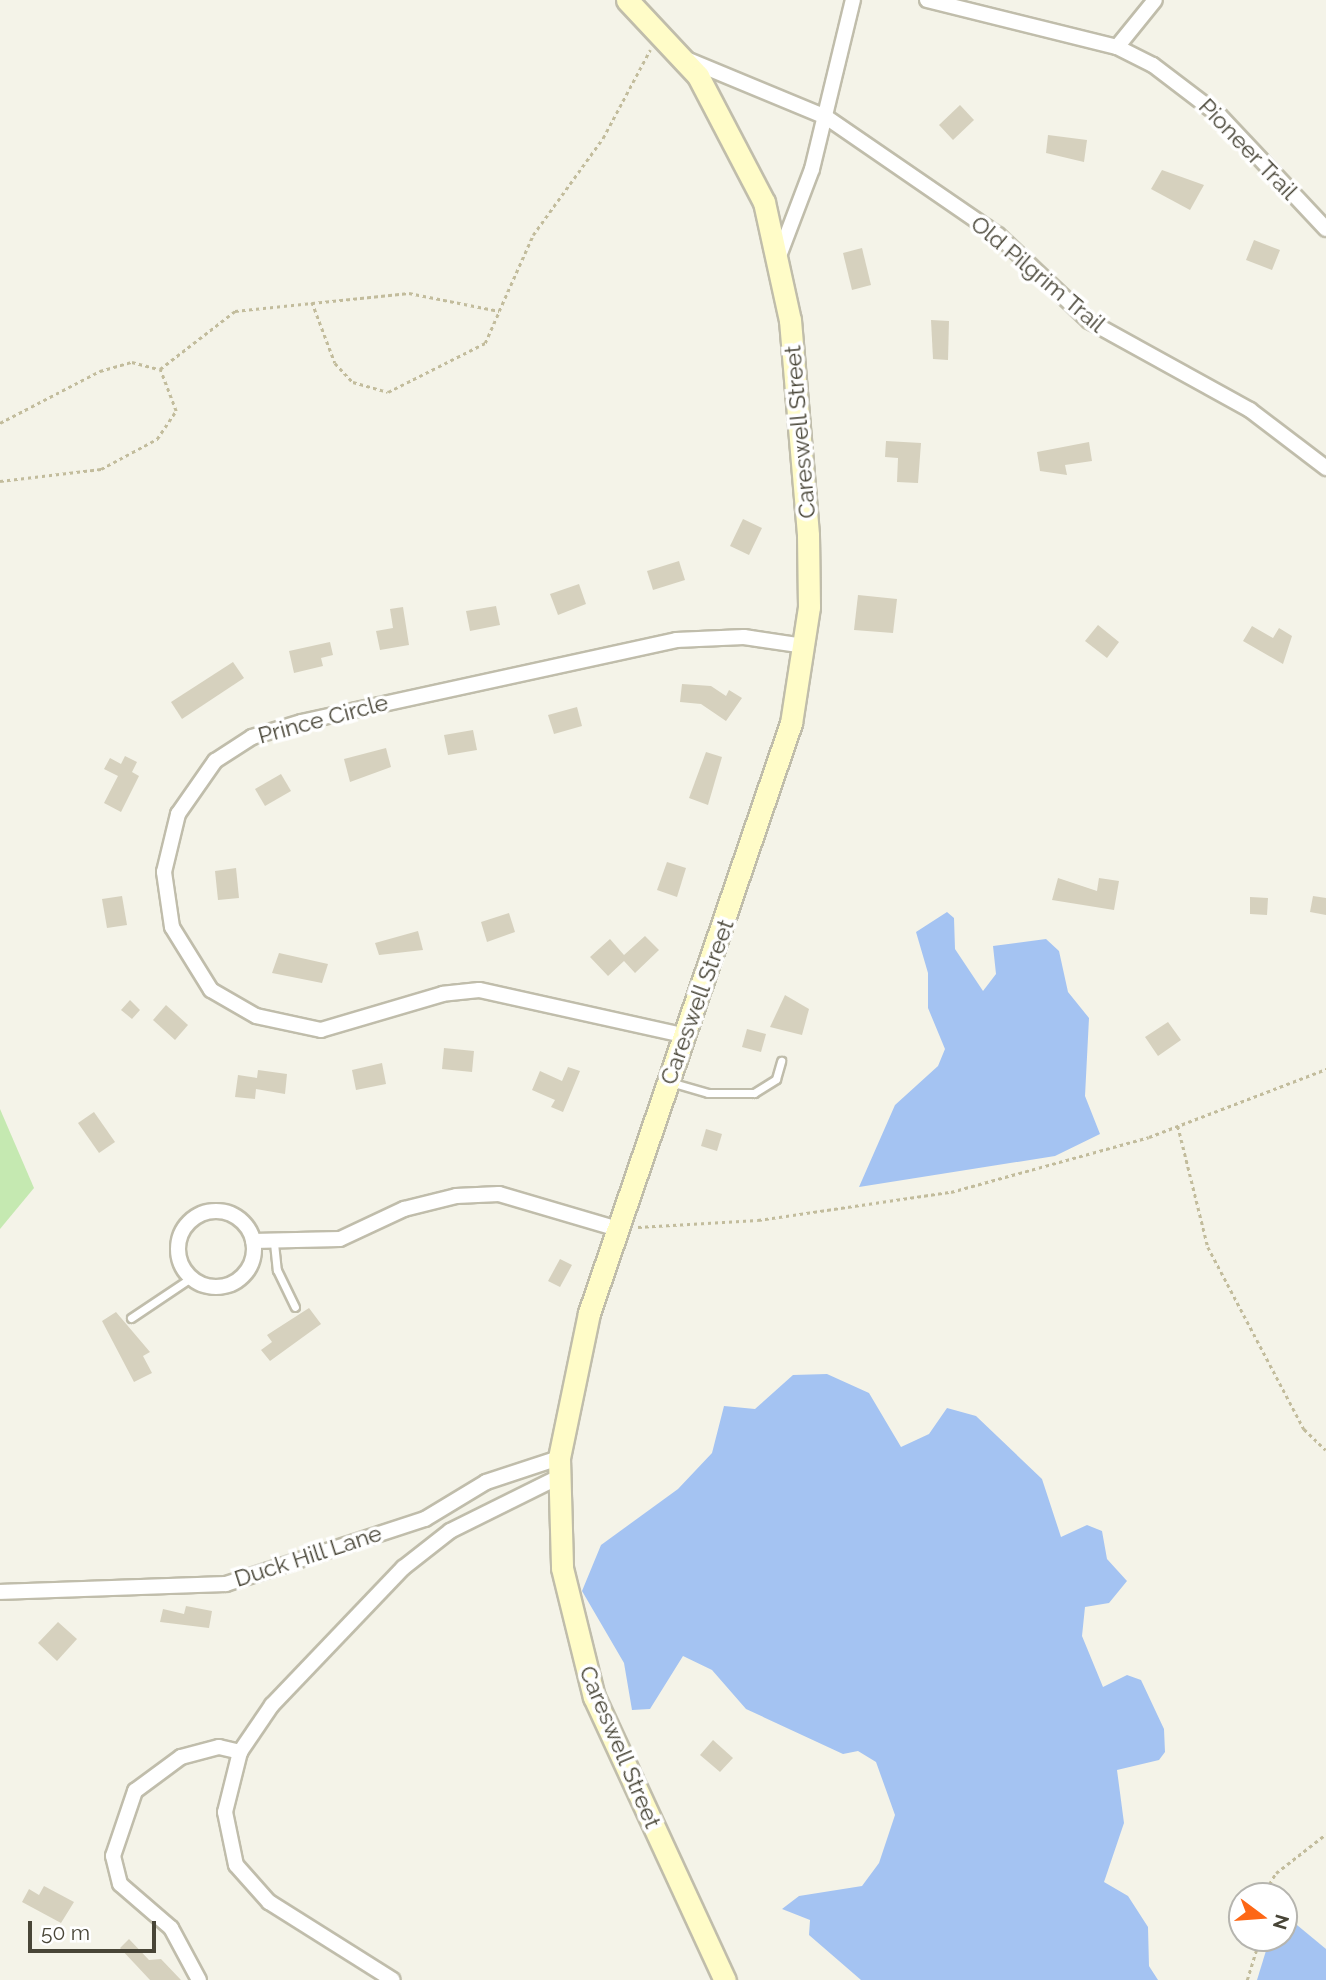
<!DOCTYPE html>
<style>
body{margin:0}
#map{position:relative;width:1326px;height:1980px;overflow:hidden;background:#f4f3e8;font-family:Raleway,sans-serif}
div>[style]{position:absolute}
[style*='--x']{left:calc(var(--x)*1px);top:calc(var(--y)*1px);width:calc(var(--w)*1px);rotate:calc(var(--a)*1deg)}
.green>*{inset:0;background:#c5e9b1}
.water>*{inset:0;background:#a4c3f2}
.building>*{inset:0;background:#d6d1be}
.path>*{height:2.5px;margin-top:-1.25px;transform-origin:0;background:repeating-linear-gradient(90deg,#c2bc9c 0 3.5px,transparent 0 7px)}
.roads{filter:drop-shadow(2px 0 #c0bdab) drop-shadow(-2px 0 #c0bdab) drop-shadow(0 2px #c0bdab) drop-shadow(0 -2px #c0bdab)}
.lane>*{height:7px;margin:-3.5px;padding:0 3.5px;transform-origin:3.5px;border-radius:3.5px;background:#fff}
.street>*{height:14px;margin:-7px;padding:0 7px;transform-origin:7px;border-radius:7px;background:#fff}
.street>.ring{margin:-7px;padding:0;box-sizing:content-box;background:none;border:14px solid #fff;border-radius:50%}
.secondary>*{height:21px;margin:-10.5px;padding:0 10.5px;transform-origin:10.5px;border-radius:10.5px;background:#fffcc8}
span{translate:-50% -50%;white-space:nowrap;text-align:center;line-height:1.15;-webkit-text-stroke:7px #fff;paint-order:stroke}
.street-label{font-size:23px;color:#484537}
.north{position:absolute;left:1228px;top:1882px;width:70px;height:70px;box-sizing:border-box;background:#fff;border:2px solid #b6b5af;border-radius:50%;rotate:106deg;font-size:19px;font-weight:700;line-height:28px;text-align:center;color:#484537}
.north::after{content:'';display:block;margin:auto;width:24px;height:32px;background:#fd6716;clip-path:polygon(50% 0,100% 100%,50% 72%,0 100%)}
.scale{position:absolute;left:28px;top:1921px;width:128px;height:32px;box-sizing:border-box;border:4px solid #484537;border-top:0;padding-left:9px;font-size:21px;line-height:24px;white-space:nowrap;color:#484537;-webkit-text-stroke:5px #fff;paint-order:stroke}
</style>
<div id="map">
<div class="green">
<i style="clip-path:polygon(0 1109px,34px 1188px,0 1229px)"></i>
</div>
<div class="water">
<i style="clip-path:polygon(947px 912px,954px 918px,955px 949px,983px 991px,996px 974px,993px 946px,1046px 939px,1059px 951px,1068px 992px,1089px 1018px,1085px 1096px,1100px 1134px,1055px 1156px,859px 1187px,895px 1105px,938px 1066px,945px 1049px,928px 1008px,928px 973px,916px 932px)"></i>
<i style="clip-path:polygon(827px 1374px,869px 1393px,901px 1447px,929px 1434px,947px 1408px,976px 1416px,1042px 1479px,1061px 1537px,1087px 1525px,1102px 1531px,1107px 1559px,1127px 1581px,1109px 1603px,1085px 1607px,1082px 1636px,1103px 1687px,1127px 1675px,1141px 1680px,1164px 1729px,1165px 1752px,1159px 1760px,1117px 1770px,1124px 1823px,1104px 1882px,1128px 1896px,1148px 1927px,1149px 1966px,1158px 1980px,861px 1980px,809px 1935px,810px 1920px,782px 1909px,799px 1896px,862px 1886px,879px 1863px,895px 1815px,876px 1762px,858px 1751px,843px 1754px,746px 1709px,712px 1670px,683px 1656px,650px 1709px,632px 1710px,624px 1663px,582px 1591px,601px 1545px,678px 1489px,712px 1453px,724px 1406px,755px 1409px,793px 1375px)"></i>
<i style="clip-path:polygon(1297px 1925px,1326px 1949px,1326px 1980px,1257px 1980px,1269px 1941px)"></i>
</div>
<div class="building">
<i style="clip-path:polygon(960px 105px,974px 120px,953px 140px,939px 125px)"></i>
<i style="clip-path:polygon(1048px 135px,1087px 140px,1084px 162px,1046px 153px)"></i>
<i style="clip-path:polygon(1162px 170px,1204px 185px,1190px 210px,1151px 189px)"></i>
<i style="clip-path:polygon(1254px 240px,1280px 250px,1272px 270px,1246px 260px)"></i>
<i style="clip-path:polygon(862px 248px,871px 285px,852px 290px,843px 253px)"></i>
<i style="clip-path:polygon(931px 320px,949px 321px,948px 360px,933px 359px)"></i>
<i style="clip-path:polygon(886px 441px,921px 443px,918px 483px,897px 482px,898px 458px,885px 457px)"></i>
<i style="clip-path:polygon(1089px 442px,1092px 461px,1065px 465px,1067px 475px,1040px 471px,1037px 452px)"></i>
<i style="clip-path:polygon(743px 519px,762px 528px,749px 555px,730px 546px)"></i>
<i style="clip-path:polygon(679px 561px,685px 580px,653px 590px,647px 571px)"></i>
<i style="clip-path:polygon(579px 584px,586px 604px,558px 615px,550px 594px)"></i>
<i style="clip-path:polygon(858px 595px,897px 599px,893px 633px,854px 630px)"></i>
<i style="clip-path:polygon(496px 606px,500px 625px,470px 631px,466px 611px)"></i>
<i style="clip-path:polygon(403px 607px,409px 645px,380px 650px,376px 631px,393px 628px,390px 609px)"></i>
<i style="clip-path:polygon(1098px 625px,1119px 642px,1107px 658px,1085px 641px)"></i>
<i style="clip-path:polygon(1252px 626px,1273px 638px,1279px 628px,1292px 636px,1283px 664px,1243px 641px)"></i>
<i style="clip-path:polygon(330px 642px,333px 655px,321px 658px,323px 666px,294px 673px,289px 651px)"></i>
<i style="clip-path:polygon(233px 662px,244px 678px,182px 719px,171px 702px)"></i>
<i style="clip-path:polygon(682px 684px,711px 686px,726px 696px,729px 690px,742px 698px,726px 721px,701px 704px,680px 702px)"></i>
<i style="clip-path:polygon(577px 707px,582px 726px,554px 734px,548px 715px)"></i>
<i style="clip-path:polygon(473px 730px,477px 750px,448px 755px,444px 735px)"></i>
<i style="clip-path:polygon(386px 748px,391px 767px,350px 782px,344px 759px)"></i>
<i style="clip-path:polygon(706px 752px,722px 757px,708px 805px,689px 798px)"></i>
<i style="clip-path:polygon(125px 756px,137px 762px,132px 772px,139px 776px,121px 812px,104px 803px,118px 776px,104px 769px,110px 758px,121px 764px)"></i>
<i style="clip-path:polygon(281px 774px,291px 791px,265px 806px,255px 789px)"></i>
<i style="clip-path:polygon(667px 862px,686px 868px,677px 897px,657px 890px)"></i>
<i style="clip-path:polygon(236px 868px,239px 898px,218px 900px,215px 871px)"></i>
<i style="clip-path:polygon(1058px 878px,1097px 891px,1099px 878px,1119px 881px,1114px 910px,1052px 900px)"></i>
<i style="clip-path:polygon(122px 896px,127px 925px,107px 928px,102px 899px)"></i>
<i style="clip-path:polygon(1313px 896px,1326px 898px,1326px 915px,1310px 912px)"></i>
<i style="clip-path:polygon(1250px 897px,1268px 898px,1267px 915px,1250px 914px)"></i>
<i style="clip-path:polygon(509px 913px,515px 932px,487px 942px,481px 922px)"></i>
<i style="clip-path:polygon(418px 931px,423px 950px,379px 955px,375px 943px)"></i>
<i style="clip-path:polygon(645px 936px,659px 950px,635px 973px,624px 961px,608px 976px,590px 957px,610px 939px,624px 955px)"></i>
<i style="clip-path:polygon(279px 953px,328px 964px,322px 983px,272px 973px)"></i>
<i style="clip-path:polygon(785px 995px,809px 1009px,802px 1035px,770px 1027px)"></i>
<i style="clip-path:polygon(130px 1000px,140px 1010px,132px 1019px,121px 1010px)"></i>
<i style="clip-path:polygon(166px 1005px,188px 1025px,175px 1040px,153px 1020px)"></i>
<i style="clip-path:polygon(1168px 1022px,1181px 1040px,1158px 1056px,1145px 1037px)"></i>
<i style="clip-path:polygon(747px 1029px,766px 1034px,761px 1052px,742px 1047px)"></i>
<i style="clip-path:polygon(444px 1048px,474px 1051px,472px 1072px,442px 1069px)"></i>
<i style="clip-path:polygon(382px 1063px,386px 1084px,356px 1090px,352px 1070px)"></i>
<i style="clip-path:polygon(568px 1067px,580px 1071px,563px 1112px,551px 1107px,555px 1100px,532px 1090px,540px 1071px,562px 1081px)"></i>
<i style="clip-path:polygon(258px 1070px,287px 1074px,285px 1094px,256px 1089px,255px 1099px,235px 1097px,238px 1075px,257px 1078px)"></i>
<i style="clip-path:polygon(94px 1112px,115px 1142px,99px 1153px,78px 1123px)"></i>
<i style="clip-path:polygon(706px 1129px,722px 1134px,717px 1151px,701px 1146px)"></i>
<i style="clip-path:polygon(560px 1259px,572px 1265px,560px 1287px,548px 1281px)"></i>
<i style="clip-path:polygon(309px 1308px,321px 1324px,270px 1361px,261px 1350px,272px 1342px,267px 1335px)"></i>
<i style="clip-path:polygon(116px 1312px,150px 1352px,143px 1356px,152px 1373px,134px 1382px,102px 1321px)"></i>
<i style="clip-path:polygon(186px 1606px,212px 1611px,209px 1628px,160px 1622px,163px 1609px,184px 1614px)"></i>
<i style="clip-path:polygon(58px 1622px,77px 1639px,57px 1661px,38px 1643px)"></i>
<i style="clip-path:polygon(713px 1740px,733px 1758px,720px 1772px,700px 1755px)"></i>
<i style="clip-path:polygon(44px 1886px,74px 1902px,61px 1923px,22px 1902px,29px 1889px,39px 1895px)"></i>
<i style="clip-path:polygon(129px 1939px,149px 1960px,161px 1959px,181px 1980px,150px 1980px,120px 1948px)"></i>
</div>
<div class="path">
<i style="--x:312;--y:302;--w:65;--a:69.3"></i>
<i style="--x:335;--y:363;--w:26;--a:47"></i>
<i style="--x:353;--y:382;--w:36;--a:16"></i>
<i style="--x:388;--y:392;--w:109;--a:-26.8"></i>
<i style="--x:485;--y:343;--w:35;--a:-66"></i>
<i style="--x:0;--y:423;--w:113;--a:-27.5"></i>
<i style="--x:100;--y:371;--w:33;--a:-16"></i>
<i style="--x:132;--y:362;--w:28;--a:15"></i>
<i style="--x:0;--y:481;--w:102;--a:-6.8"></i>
<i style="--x:101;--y:469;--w:64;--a:-28.2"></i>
<i style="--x:157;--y:439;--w:34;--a:-56"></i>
<i style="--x:176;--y:411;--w:45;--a:-110.9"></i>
<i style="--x:160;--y:369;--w:95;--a:-37.7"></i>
<i style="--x:235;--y:311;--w:175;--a:-5.9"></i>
<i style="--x:409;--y:293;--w:92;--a:11.3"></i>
<i style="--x:499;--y:311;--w:83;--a:-65.9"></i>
<i style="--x:533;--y:235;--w:120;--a:-54.2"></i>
<i style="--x:603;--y:138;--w:100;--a:-61.9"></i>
<i style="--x:1178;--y:1126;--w:125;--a:76.1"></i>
<i style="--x:1208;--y:1247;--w:206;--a:62.2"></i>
<i style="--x:1304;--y:1429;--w:30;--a:44"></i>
<i style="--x:638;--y:1227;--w:120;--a:-3.3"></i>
<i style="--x:758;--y:1220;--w:195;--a:-8.3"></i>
<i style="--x:951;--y:1192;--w:205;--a:-15.5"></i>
<i style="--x:1149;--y:1137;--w:190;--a:-21"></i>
<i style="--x:1262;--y:1896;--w:27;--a:-59"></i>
<i style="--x:1276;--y:1873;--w:63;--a:-38"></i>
<i style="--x:1247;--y:1980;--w:44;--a:-72.8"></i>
</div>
<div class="roads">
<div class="lane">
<i style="--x:670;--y:1082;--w:40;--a:16"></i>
<i style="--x:708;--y:1093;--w:46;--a:0"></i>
<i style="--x:754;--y:1093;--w:26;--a:-32"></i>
<i style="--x:776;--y:1079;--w:19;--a:-74"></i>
<i style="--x:274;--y:1243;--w:27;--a:84"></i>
<i style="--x:277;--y:1270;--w:41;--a:64.1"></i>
<i style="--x:131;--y:1318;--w:73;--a:-33.9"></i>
</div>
<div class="street">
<i style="--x:927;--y:0;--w:196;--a:13.9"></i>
<i style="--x:1117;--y:47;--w:40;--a:26.6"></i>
<i style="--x:1153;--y:65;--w:84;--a:37.3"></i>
<i style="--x:1220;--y:116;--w:155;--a:46.8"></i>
<i style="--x:1117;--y:47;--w:60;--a:-51"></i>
<i style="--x:686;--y:59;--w:152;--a:22.5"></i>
<i style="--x:826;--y:117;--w:209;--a:34.5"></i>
<i style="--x:998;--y:235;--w:125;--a:43.4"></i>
<i style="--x:1089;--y:321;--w:184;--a:28.9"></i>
<i style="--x:1250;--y:410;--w:96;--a:37.3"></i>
<i style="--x:779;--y:256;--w:93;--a:-69.2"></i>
<i style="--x:812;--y:169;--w:174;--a:-76.4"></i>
<i style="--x:687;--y:1036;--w:213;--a:-167.5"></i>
<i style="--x:479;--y:990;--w:36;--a:174"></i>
<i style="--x:443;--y:994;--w:127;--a:163.6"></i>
<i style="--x:321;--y:1030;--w:66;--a:-167.8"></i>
<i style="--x:256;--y:1016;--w:52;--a:-150"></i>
<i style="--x:211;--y:990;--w:74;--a:-121.8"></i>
<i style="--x:172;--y:927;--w:56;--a:-98.3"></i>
<i style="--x:164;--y:872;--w:60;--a:-76.4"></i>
<i style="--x:178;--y:814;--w:65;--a:-55.1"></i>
<i style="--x:215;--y:761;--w:44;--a:-33"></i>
<i style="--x:252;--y:737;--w:51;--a:-17"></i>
<i style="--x:301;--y:722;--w:384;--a:-12.3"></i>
<i style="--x:676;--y:640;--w:68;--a:-2.5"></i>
<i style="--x:744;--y:637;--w:62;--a:8.4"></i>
<i class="ring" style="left:178px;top:1211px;width:62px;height:62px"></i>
<i style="--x:253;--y:1241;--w:87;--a:-1.3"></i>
<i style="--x:340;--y:1239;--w:71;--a:-25.1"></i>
<i style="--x:404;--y:1209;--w:54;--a:-14"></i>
<i style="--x:456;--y:1196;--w:43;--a:-2.7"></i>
<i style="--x:499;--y:1194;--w:124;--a:16.4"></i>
<i style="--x:0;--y:1592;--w:226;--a:-2"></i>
<i style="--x:226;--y:1584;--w:209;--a:-18.1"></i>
<i style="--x:425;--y:1519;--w:71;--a:-31.2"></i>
<i style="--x:486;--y:1482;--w:77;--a:-18.2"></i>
<i style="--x:240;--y:1752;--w:57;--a:-55.8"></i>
<i style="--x:272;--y:1705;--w:190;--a:-46.3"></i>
<i style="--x:403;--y:1568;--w:60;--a:-38.2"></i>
<i style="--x:450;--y:1531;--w:122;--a:-26.4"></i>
<i style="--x:199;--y:1980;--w:59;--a:-118.3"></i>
<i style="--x:171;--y:1928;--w:67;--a:-139.2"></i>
<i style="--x:120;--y:1884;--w:29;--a:-104"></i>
<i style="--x:113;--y:1856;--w:69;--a:-71.3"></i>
<i style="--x:135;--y:1791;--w:57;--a:-36.5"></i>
<i style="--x:181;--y:1757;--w:39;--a:-15"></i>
<i style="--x:219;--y:1747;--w:22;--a:13"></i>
<i style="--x:240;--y:1752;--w:62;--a:104"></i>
<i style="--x:225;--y:1812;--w:54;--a:78.3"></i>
<i style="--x:236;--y:1865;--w:50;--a:48.3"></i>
<i style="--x:269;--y:1902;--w:146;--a:32.2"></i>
</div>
<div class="secondary">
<i style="--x:627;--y:0;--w:104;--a:46.9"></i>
<i style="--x:698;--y:76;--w:142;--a:62.4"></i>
<i style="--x:764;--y:202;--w:121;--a:77.6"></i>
<i style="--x:790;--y:320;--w:216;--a:85.2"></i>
<i style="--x:808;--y:535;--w:72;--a:89.2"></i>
<i style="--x:809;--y:607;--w:117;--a:98.8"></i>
<i style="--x:791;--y:723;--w:624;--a:108.9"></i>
<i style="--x:589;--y:1313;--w:148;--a:101.7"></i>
<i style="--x:559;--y:1458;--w:110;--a:88.4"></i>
<i style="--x:562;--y:1568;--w:133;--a:76.1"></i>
<i style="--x:594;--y:1697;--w:312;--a:65.2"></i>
</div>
</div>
<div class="street-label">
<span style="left:1248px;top:149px;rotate:46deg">Pioneer Trail</span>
<span style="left:1038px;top:274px;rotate:40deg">Old Pilgrim Trail</span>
<span style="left:800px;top:432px;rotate:-95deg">Careswell Street</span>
<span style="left:323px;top:719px;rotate:-15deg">Prince Circle</span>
<span style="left:697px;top:1002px;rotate:-70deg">Careswell Street</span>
<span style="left:308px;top:1556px;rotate:-18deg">Duck Hill Lane</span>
<span style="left:620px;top:1747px;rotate:67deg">Careswell Street</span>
</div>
<div class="north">N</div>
<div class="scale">50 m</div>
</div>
